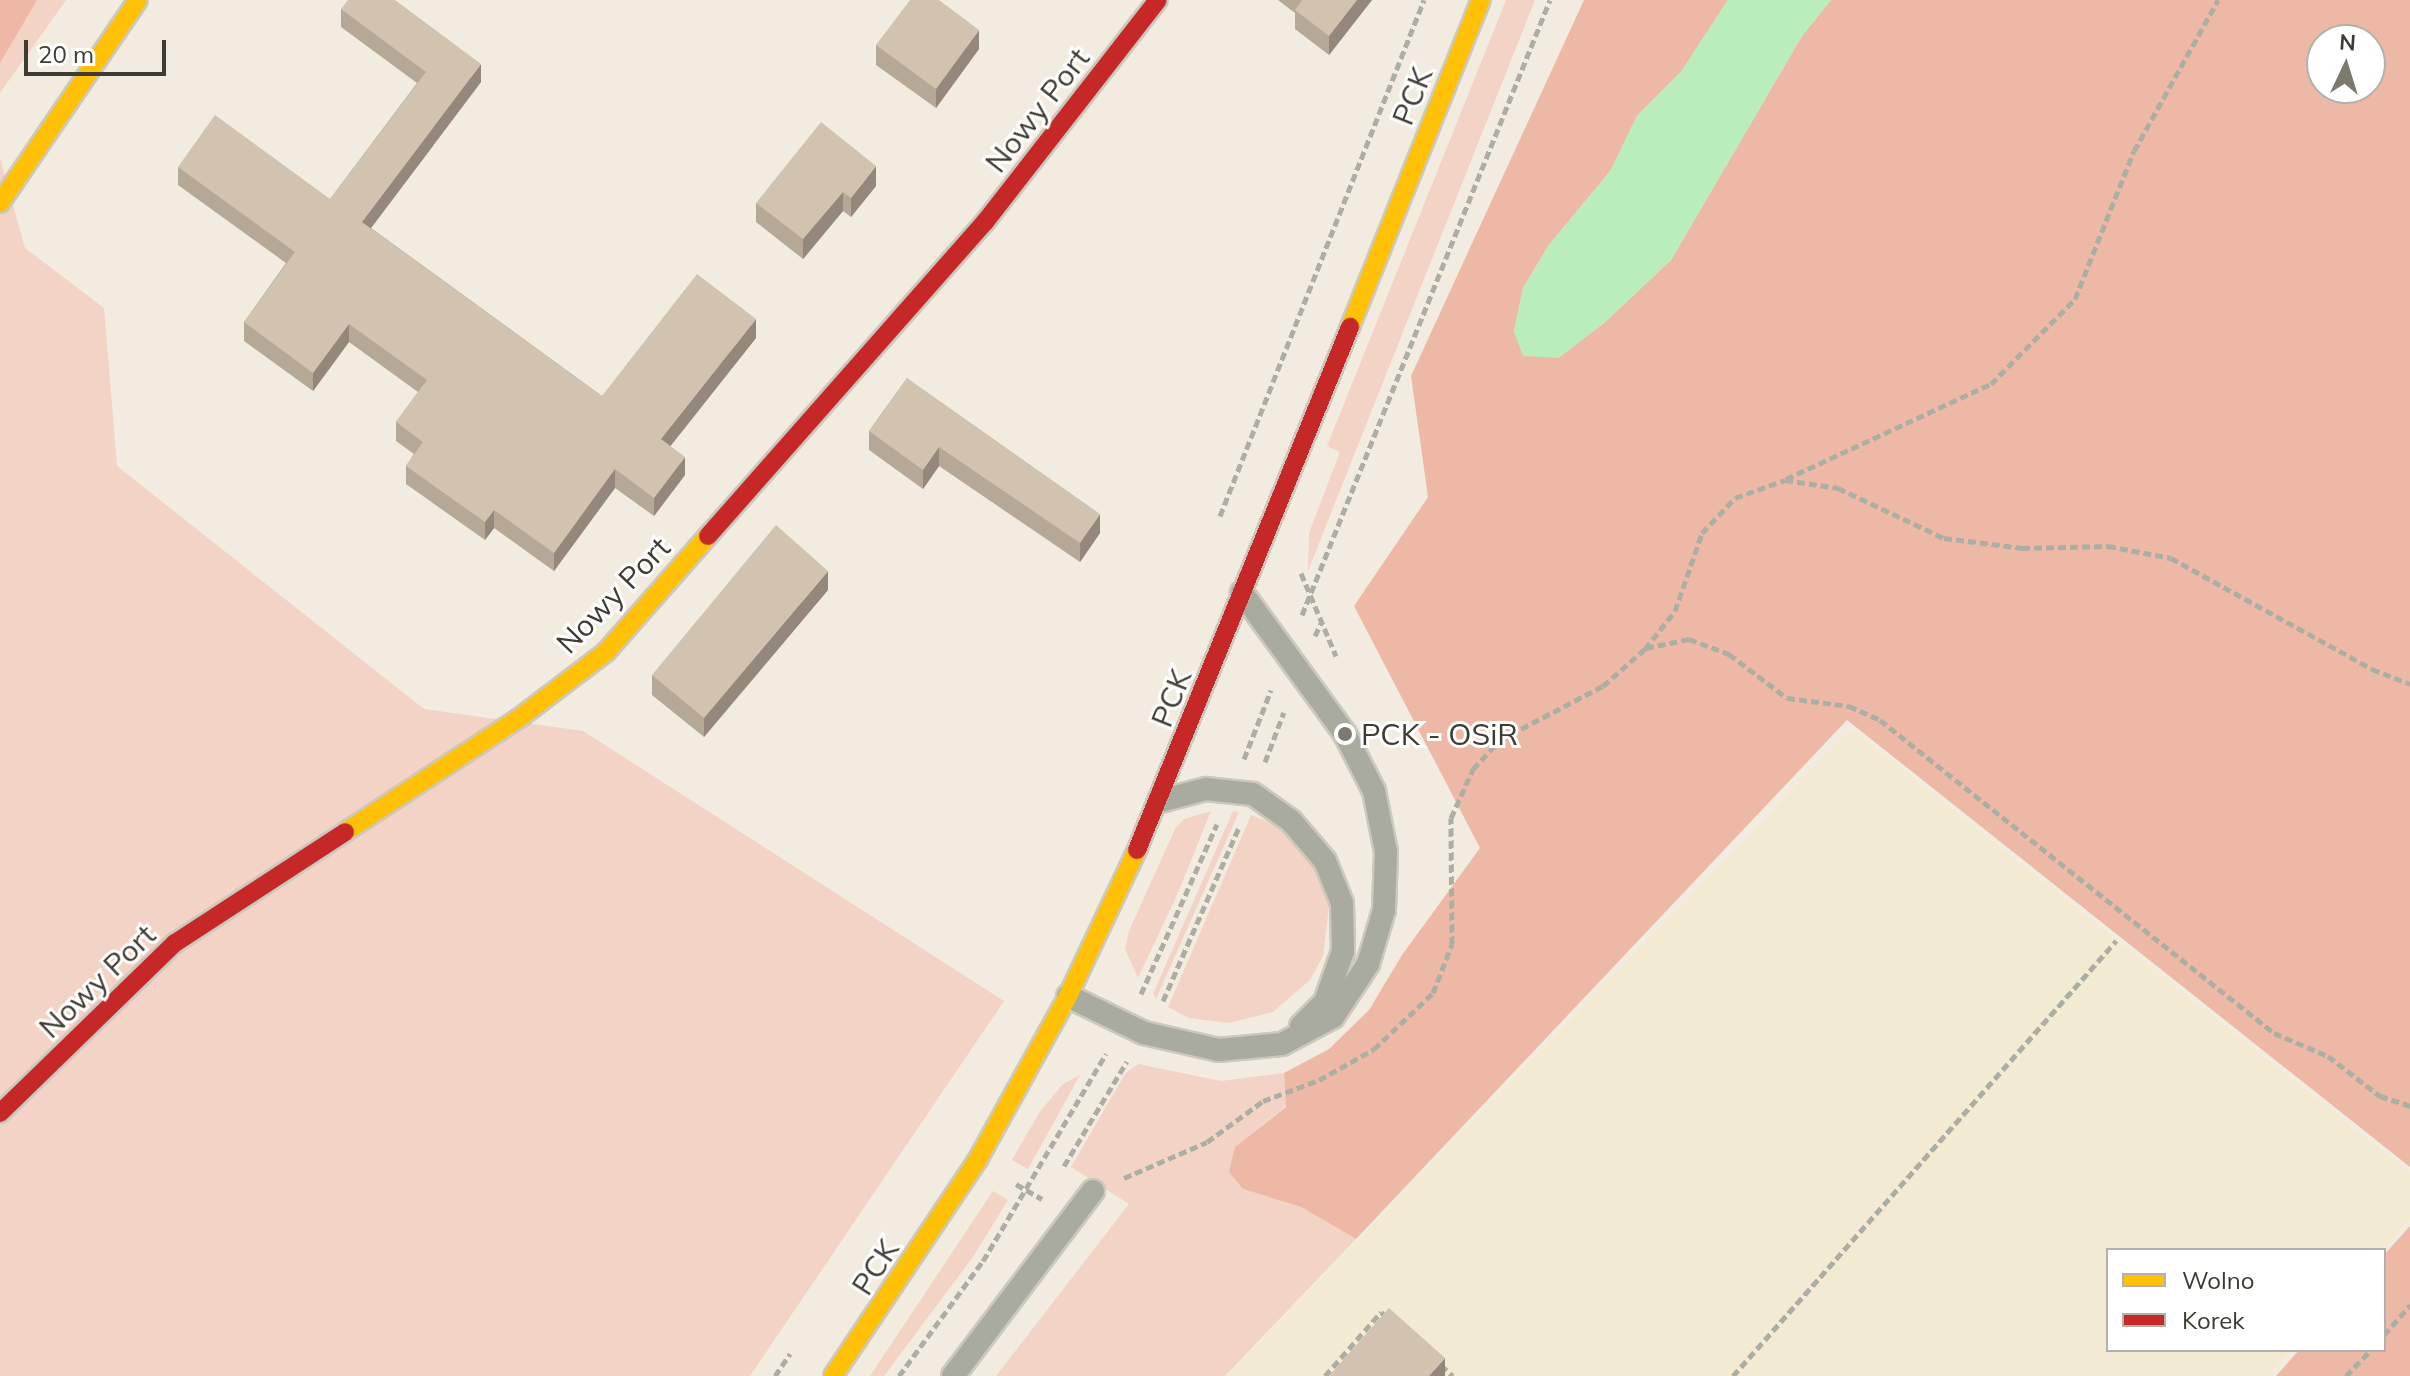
<!DOCTYPE html>
<style>
body{margin:0}
#map{position:relative;width:2410px;height:1376px;overflow:hidden;background:#f1ecdf;font-family:Mulish,sans-serif}
div>[style]{position:absolute}
[style*='--x']{left:calc(var(--x)*1px);top:calc(var(--y)*1px);width:calc(var(--w)*1px);rotate:calc(var(--a)*1deg)}
.built>*{inset:0;background:#f2ead2}
.green>*{inset:0;background:#f3d3c5}
.forest>*{inset:0;background:#edb9a6}
.water>*{inset:0;background:#baedbc}
.path>*{height:5px;margin-top:-2.5px;transform-origin:0;background:repeating-linear-gradient(90deg,#adaea3 0 8px,transparent 0 12px)}
.roads{filter:drop-shadow(2px 0 #ccc8be) drop-shadow(-2px 0 #ccc8be) drop-shadow(0 2px #ccc8be) drop-shadow(0 -2px #ccc8be)}
.lane>*{height:22px;margin:-11px;padding:0 11px;transform-origin:11px;border-radius:11px;background:#a9ab9e}
.slow>*{height:18px;margin:-9px;padding:0 9px;transform-origin:9px;border-radius:9px;background:#ffc107}
.jam>*{height:18px;margin:-9px;padding:0 9px;transform-origin:9px;border-radius:9px;background:#c62828}
.wall>*{inset:0;background:#b5a897}
.shaded-wall>*{inset:0;background:#93887b}
.building>*{inset:0;background:#d2c3b0}
.dots>*{width:22px;height:22px;translate:-50% -50%;box-sizing:border-box;border:4px solid #fff;border-radius:50%}
span{translate:-50% -50%;white-space:nowrap;text-align:center;line-height:1.15;-webkit-text-stroke:6px #fff;paint-order:stroke}
.street-label{font-size:30px;color:#3e3b32}
.poi-label{font-size:30px;color:#3e3b32}
.left{translate:0 -50%;text-align:left}
.legend{position:absolute;left:2106px;top:1248px;width:280px;height:104px;box-sizing:border-box;background:#fff;border:2px solid #b2b1ad;margin:0;padding:10px 14px;list-style:none;font-size:24px;color:#3e3b32}
.legend li{display:flex;align-items:center;gap:16px;height:40px}
.legend b{width:40px;border:2px solid #b2b1ad}
.north{position:absolute;left:2306px;top:24px;width:80px;height:80px;box-sizing:border-box;background:#fff;border:2px solid #b2b1ad;border-radius:50%;rotate:4deg;font-size:22px;font-weight:700;line-height:32px;text-align:center;color:#3e3b32}
.north::after{content:'';display:block;margin:auto;width:28px;height:36px;background:#7d796f;clip-path:polygon(50% 0,100% 100%,50% 72%,0 100%)}
.scale{position:absolute;left:24px;top:40px;width:142px;height:36px;box-sizing:border-box;border:4px solid #3e3b32;border-top:0;padding-left:10px;font-size:24px;line-height:28px;white-space:nowrap;color:#3e3b32;-webkit-text-stroke:6px #fff;paint-order:stroke}
</style>
<div id="map">
<div class="built">
<i style="clip-path:polygon(1851px 729px,2410px 1173px,2410px 1219px,2381px 1250px,2108px 1250px,2108px 1350px,2291px 1350px,2267px 1376px,1227px 1376px)"></i>
</div>
<div class="green">
<i style="clip-path:polygon(0 0,66px 0,0 93px)"></i>
<i style="clip-path:polygon(1506px 0,1535px 0,1308px 571px,1309px 533px,1340px 452px,1327px 446px)"></i>
<i style="clip-path:polygon(0 158px,25px 248px,104px 308px,117px 466px,424px 709px,583px 731px,1004px 1001px,750px 1376px,0 1376px)"></i>
<i style="clip-path:polygon(1211px 811px,1178px 893px,1138px 978px,1125px 949px,1129px 931px,1175px 829px,1184px 819px)"></i>
<i style="clip-path:polygon(1233px 811px,1239px 812px,1156px 999px,1153px 994px)"></i>
<i style="clip-path:polygon(1251px 815px,1278px 826px,1311px 855px,1329px 906px,1323px 956px,1310px 980px,1273px 1012px,1229px 1023px,1189px 1018px,1168px 1007px)"></i>
<i style="clip-path:polygon(1138px 1064px,1221px 1081px,1284px 1073px,1286px 1106px,1235px 1147px,1243px 1189px,1301px 1207px,1356px 1239px,1225px 1376px,996px 1376px,1129px 1204px,1071px 1167px,1125px 1074px)"></i>
<i style="clip-path:polygon(1080px 1075px,1028px 1169px,1012px 1160px,1039px 1113px,1063px 1084px)"></i>
<i style="clip-path:polygon(993px 1191px,1008px 1200px,973px 1257px,884px 1376px,870px 1376px)"></i>
</div>
<div class="forest">
<i style="clip-path:polygon(0 0,37px 0,0 63px)"></i>
<i style="clip-path:polygon(evenodd,1584px 0,1728px 0,1681px 72px,1637px 116px,1611px 170px,1549px 245px,1523px 288px,1514px 332px,1558px 358px,1604px 323px,1671px 260px,1802px 36px,1831px 0,2410px 0,2410px 1167px,1847px 720px,1356px 1239px,1301px 1207px,1243px 1189px,1229px 1172px,1235px 1147px,1286px 1107px,1284px 1073px,1329px 1049px,1369px 1010px,1402px 955px,1480px 848px,1354px 606px,1428px 497px,1411px 376px,1584px 0,2322px 40px,2370px 40px,2370px 88px,2322px 88px,2322px 40px)"></i>
<i style="clip-path:polygon(2410px 1226px,2410px 1376px,2276px 1376px,2299px 1350px,2384px 1350px,2384px 1255px)"></i>
</div>
<div class="water">
<i style="clip-path:polygon(1728px 0,1831px 0,1802px 36px,1671px 260px,1604px 323px,1558px 358px,1523px 356px,1514px 332px,1523px 288px,1549px 245px,1611px 170px,1637px 116px,1681px 72px)"></i>
</div>
<div class="path">
<i style="--x:1786;--y:479;--w:226;--a:-24.9"></i>
<i style="--x:1991;--y:384;--w:120;--a:-45.3"></i>
<i style="--x:2075;--y:299;--w:159;--a:-68.3"></i>
<i style="--x:2134;--y:151;--w:173;--a:-60.9"></i>
<i style="--x:1220;--y:516;--w:555;--a:-68.43"></i>
<i style="--x:1301;--y:573;--w:90;--a:67.1"></i>
<i style="--x:1302;--y:615;--w:663;--a:-68.04"></i>
<i style="--x:1315;--y:636;--w:14;--a:-65"></i>
<i style="--x:1646;--y:648;--w:44;--a:-11.8"></i>
<i style="--x:1689;--y:639;--w:43;--a:20.6"></i>
<i style="--x:1729;--y:654;--w:73;--a:37.2"></i>
<i style="--x:1787;--y:698;--w:63;--a:7.4"></i>
<i style="--x:1849;--y:706;--w:34;--a:24"></i>
<i style="--x:1880;--y:720;--w:503;--a:38.46"></i>
<i style="--x:2274;--y:1033;--w:59;--a:23.1"></i>
<i style="--x:2328;--y:1056;--w:66;--a:37.6"></i>
<i style="--x:2380;--y:1096;--w:32;--a:18"></i>
<i style="--x:1244;--y:759;--w:74;--a:-68.6"></i>
<i style="--x:1265;--y:762;--w:53;--a:-69.2"></i>
<i style="--x:1141;--y:994;--w:186;--a:-65.9"></i>
<i style="--x:1163;--y:1001;--w:190;--a:-66.4"></i>
<i style="--x:1064;--y:1166;--w:122;--a:-59"></i>
<i style="--x:1124;--y:1178;--w:90;--a:-23.4"></i>
<i style="--x:1207;--y:1142;--w:69;--a:-36.2"></i>
<i style="--x:1263;--y:1101;--w:60;--a:-20.6"></i>
<i style="--x:1319;--y:1080;--w:63;--a:-29.4"></i>
<i style="--x:1374;--y:1049;--w:81;--a:-43.5"></i>
<i style="--x:1433;--y:993;--w:53;--a:-68.8"></i>
<i style="--x:1452;--y:944;--w:126;--a:-90.5"></i>
<i style="--x:1451;--y:818;--w:54;--a:-65.8"></i>
<i style="--x:1473;--y:769;--w:40;--a:-47"></i>
<i style="--x:1500;--y:740;--w:116;--a:-27.7"></i>
<i style="--x:1603;--y:686;--w:56;--a:-41.4"></i>
<i style="--x:1645;--y:649;--w:48;--a:-51.7"></i>
<i style="--x:1675;--y:611;--w:83;--a:-70.9"></i>
<i style="--x:1702;--y:533;--w:48;--a:-46.7"></i>
<i style="--x:1735;--y:498;--w:53;--a:-19.8"></i>
<i style="--x:1785;--y:480;--w:54;--a:8.6"></i>
<i style="--x:1838;--y:488;--w:117;--a:25.3"></i>
<i style="--x:1944;--y:538;--w:79;--a:7.3"></i>
<i style="--x:2022;--y:548;--w:86;--a:-1.3"></i>
<i style="--x:2108;--y:546;--w:64;--a:10.8"></i>
<i style="--x:2171;--y:558;--w:230;--a:28.9"></i>
<i style="--x:2372;--y:669;--w:41;--a:21.5"></i>
<i style="--x:1016;--y:1184;--w:30;--a:30"></i>
<i style="--x:2384;--y:1335;--w:40;--a:-49"></i>
<i style="--x:1441;--y:1365;--w:16;--a:43"></i>
<i style="--x:775;--y:1376;--w:27;--a:-56"></i>
<i style="--x:899;--y:1376;--w:142;--a:-53.9"></i>
<i style="--x:983;--y:1261;--w:241;--a:-59.3"></i>
<i style="--x:1325;--y:1376;--w:85;--a:-48.8"></i>
<i style="--x:1381;--y:1312;--w:11;--a:41"></i>
<i style="--x:1733;--y:1376;--w:580;--a:-48.64"></i>
<i style="--x:2346;--y:1376;--w:36;--a:-46"></i>
</div>
<div class="roads">
<div class="lane">
<i style="--x:1160;--y:801;--w:48;--a:-14.6"></i>
<i style="--x:1206;--y:789;--w:47;--a:6.1"></i>
<i style="--x:1253;--y:794;--w:47;--a:35.4"></i>
<i style="--x:1291;--y:821;--w:52;--a:49.6"></i>
<i style="--x:1325;--y:861;--w:45;--a:68"></i>
<i style="--x:1342;--y:903;--w:48;--a:88.8"></i>
<i style="--x:1343;--y:951;--w:54;--a:109.4"></i>
<i style="--x:1325;--y:1002;--w:34;--a:135"></i>
<i style="--x:1068;--y:996;--w:85;--a:26"></i>
<i style="--x:1144;--y:1033;--w:77;--a:12.8"></i>
<i style="--x:1219;--y:1050;--w:63;--a:-5.4"></i>
<i style="--x:1282;--y:1044;--w:58;--a:-27.9"></i>
<i style="--x:1333;--y:1017;--w:64;--a:-56.6"></i>
<i style="--x:1368;--y:964;--w:56;--a:-73.5"></i>
<i style="--x:1384;--y:910;--w:58;--a:-88"></i>
<i style="--x:1386;--y:852;--w:62;--a:-101.1"></i>
<i style="--x:1374;--y:791;--w:64;--a:-117"></i>
<i style="--x:1345;--y:734;--w:175;--a:-126.1"></i>
<i style="--x:953;--y:1376;--w:232;--a:-52.9"></i>
</div>
<div class="slow">
<i style="--x:0;--y:203;--w:245;--a:-55.8"></i>
<i style="--x:1350;--y:327;--w:352;--a:-68.2"></i>
<i style="--x:345;--y:832;--w:212;--a:-33.2"></i>
<i style="--x:522;--y:716;--w:106;--a:-37.3"></i>
<i style="--x:606;--y:652;--w:154;--a:-48.7"></i>
<i style="--x:833;--y:1376;--w:259;--a:-56.2"></i>
<i style="--x:977;--y:1161;--w:188;--a:-61.1"></i>
<i style="--x:1068;--y:996;--w:161;--a:-64.7"></i>
</div>
<div class="jam">
<i style="--x:708;--y:536;--w:419;--a:-48.6"></i>
<i style="--x:985;--y:222;--w:281;--a:-52.1"></i>
<i style="--x:1137;--y:850;--w:565;--a:-67.84"></i>
<i style="--x:0;--y:1113;--w:244;--a:-44.2"></i>
<i style="--x:175;--y:943;--w:203;--a:-33.1"></i>
</div>
</div>
<div class="wall">
<i style="clip-path:polygon(1278px 0,1372px 0,1329px 55px,1295px 29px,1295px 13px)"></i>
<i style="clip-path:polygon(341px 9px,481px 82px,371px 228px,602px 396px,756px 338px,670px 446px,685px 475px,654px 516px,615px 488px,554px 571px,494px 528px,485px 540px,406px 484px,406px 466px,414px 454px,396px 441px,396px 422px,418px 392px,349px 342px,313px 391px,244px 341px,244px 322px,286px 263px,178px 185px,178px 167px,330px 199px,417px 83px,341px 27px)"></i>
<i style="clip-path:polygon(876px 45px,979px 49px,936px 108px,876px 65px)"></i>
<i style="clip-path:polygon(876px 186px,851px 217px,843px 211px,803px 259px,756px 222px,756px 203px)"></i>
<i style="clip-path:polygon(907px 378px,1100px 533px,1080px 562px,939px 466px,923px 489px,869px 450px,869px 431px)"></i>
<i style="clip-path:polygon(828px 590px,704px 737px,652px 695px,652px 675px)"></i>
</div>
<div class="shaded-wall">
<i style="clip-path:polygon(1357px 0,1372px 0,1329px 55px,1329px 36px)"></i>
<i style="clip-path:polygon(979px 30px,979px 49px,936px 108px,936px 89px)"></i>
<i style="clip-path:polygon(481px 64px,481px 82px,362px 240px,362px 222px)"></i>
<i style="clip-path:polygon(876px 166px,876px 186px,851px 217px,851px 198px)"></i>
<i style="clip-path:polygon(843px 192px,843px 211px,803px 259px,803px 239px)"></i>
<i style="clip-path:polygon(756px 319px,756px 338px,661px 458px,661px 439px)"></i>
<i style="clip-path:polygon(349px 324px,349px 342px,313px 391px,313px 373px)"></i>
<i style="clip-path:polygon(939px 447px,939px 466px,923px 489px,923px 470px)"></i>
<i style="clip-path:polygon(685px 457px,685px 475px,654px 516px,654px 498px)"></i>
<i style="clip-path:polygon(615px 469px,615px 488px,554px 571px,554px 553px)"></i>
<i style="clip-path:polygon(494px 510px,494px 528px,485px 540px,485px 522px)"></i>
<i style="clip-path:polygon(1100px 514px,1100px 533px,1080px 562px,1080px 543px)"></i>
<i style="clip-path:polygon(828px 571px,828px 590px,704px 737px,704px 718px)"></i>
<i style="clip-path:polygon(1445px 1358px,1445px 1376px,1429px 1376px)"></i>
</div>
<div class="building">
<i style="clip-path:polygon(348px 0,395px 0,481px 64px,362px 222px,602px 396px,697px 274px,756px 319px,661px 439px,685px 457px,654px 498px,615px 469px,554px 553px,494px 510px,485px 522px,406px 466px,423px 442px,396px 422px,427px 380px,349px 324px,313px 373px,244px 322px,295px 252px,178px 167px,215px 115px,330px 199px,426px 72px,341px 9px)"></i>
<i style="clip-path:polygon(910px 0,939px 0,979px 30px,936px 89px,876px 45px)"></i>
<i style="clip-path:polygon(1302px 0,1357px 0,1329px 36px,1295px 10px)"></i>
<i style="clip-path:polygon(821px 122px,876px 166px,851px 198px,843px 192px,803px 239px,756px 203px)"></i>
<i style="clip-path:polygon(907px 378px,1100px 514px,1080px 543px,939px 447px,923px 470px,869px 431px)"></i>
<i style="clip-path:polygon(776px 525px,828px 571px,704px 718px,652px 675px)"></i>
<i style="clip-path:polygon(1389px 1308px,1445px 1358px,1429px 1376px,1329px 1376px)"></i>
</div>
<div class="dots">
<i style="left:1345px;top:734px;background:#7d796f"></i>
</div>
<div class="street-label">
<span style="left:1412px;top:96px;rotate:-68deg">PCK</span>
<span style="left:1037px;top:110px;rotate:-52deg">Nowy Port</span>
<span style="left:613px;top:595px;rotate:-46deg">Nowy Port</span>
<span style="left:1171px;top:698px;rotate:-68deg">PCK</span>
<span style="left:97px;top:981px;rotate:-44deg">Nowy Port</span>
<span style="left:875px;top:1267px;rotate:-57deg">PCK</span>
</div>
<div class="poi-label">
<span class="left" style="left:1361px;top:734px">PCK - OSiR</span>
</div>
<ul class="legend">
<li><b style="height:10px;background:#ffc107"></b>Wolno</li>
<li><b style="height:10px;background:#c62828"></b>Korek</li>
</ul>
<div class="north">N</div>
<div class="scale">20 m</div>
</div>
